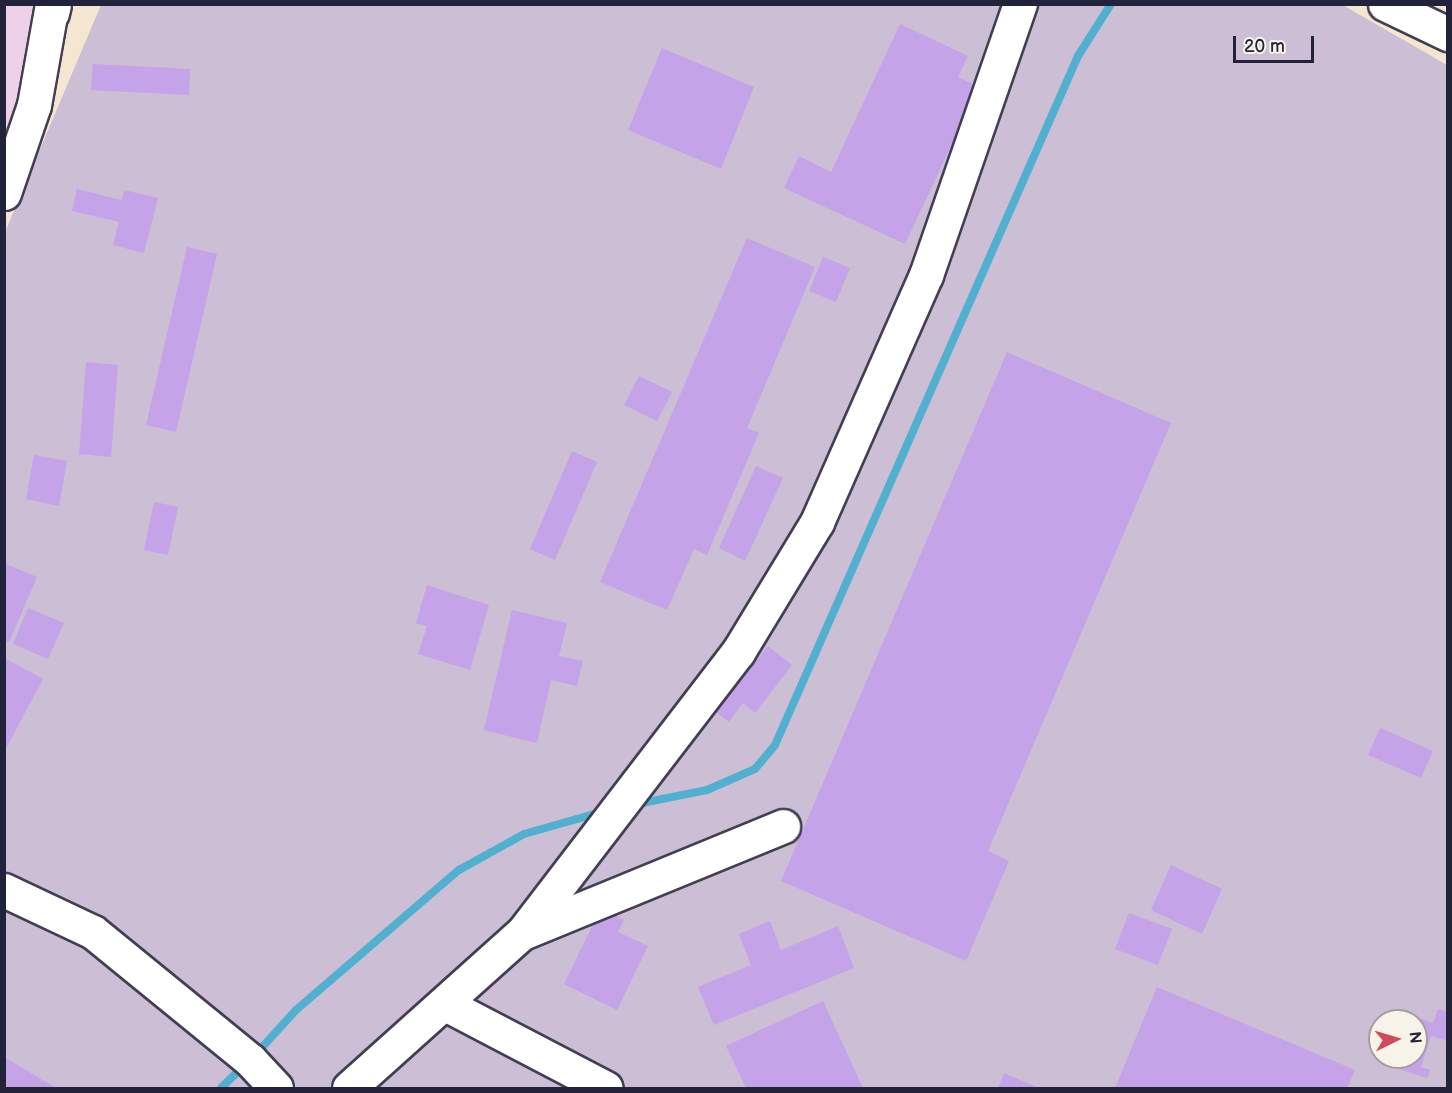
<!DOCTYPE html>
<style>
body{margin:0}
#map{position:relative;width:1452px;height:1093px;overflow:hidden;background:#f5e6d1;font-family:"Balsamiq Sans",sans-serif}
div>[style]{position:absolute}
[style*='--x']{left:calc(var(--x)*1px);top:calc(var(--y)*1px);width:calc(var(--w)*1px);rotate:calc(var(--a)*1deg)}
.built>*{inset:0;background:#eed0e8}
.industrial>*{inset:0;background:#ccbed4}
.stream>*{height:8px;margin:-4px;padding:0 4px;transform-origin:4px;border-radius:4px;background:#51afd0}
.building>*{inset:0;background:#c4a3e8}
.roads{filter:drop-shadow(2px 0 #423f52) drop-shadow(-2px 0 #423f52) drop-shadow(0 2px #423f52) drop-shadow(0 -2px #423f52)}
.minor>*{height:33px;margin:-16.5px;padding:0 16.5px;transform-origin:16.5px;border-radius:16.5px;background:#fff}
.highway>*{height:33px;margin:-16.5px;padding:0 16.5px;transform-origin:16.5px;border-radius:16.5px;background:#fff}
span{translate:-50% -50%;white-space:nowrap;text-align:center;line-height:1.15;-webkit-text-stroke:6px #f7f3e8;paint-order:stroke}
.frame{position:absolute;inset:0;border:6px solid #22223b;pointer-events:none}
.north{position:absolute;left:1368px;top:1009px;width:60px;height:60px;box-sizing:border-box;background:#f7f3e8;border:2px solid #a29fa3;border-radius:50%;rotate:85deg;font-size:16px;font-weight:700;line-height:24px;text-align:center;color:#22223b}
.north::after{content:'';display:block;margin:auto;width:21px;height:27px;background:#d1495b;clip-path:polygon(50% 0,100% 100%,50% 72%,0 100%)}
.scale{position:absolute;left:1233px;top:36px;width:81px;height:27px;box-sizing:border-box;border:3px solid #22223b;border-top:0;padding-left:8px;font-size:18px;line-height:21px;white-space:nowrap;color:#22223b;-webkit-text-stroke:4px #f7f3e8;paint-order:stroke}
</style>
<div id="map">
<div class="built">
<i style="clip-path:polygon(5px 5px,52px 5px,5px 193px)"></i>
</div>
<div class="industrial">
<i style="clip-path:polygon(evenodd,1341px 4px,1447px 65px,1447px 1088px,5px 1088px,5px 232px,101px 5px,1341px 4px,1380px 1021px,1416px 1021px,1416px 1057px,1380px 1057px,1380px 1021px)"></i>
</div>
<div class="stream">
<i style="--x:632;--y:805;--w:76;--a:-11.3"></i>
<i style="--x:707;--y:790;--w:52;--a:-23.6"></i>
<i style="--x:755;--y:769;--w:31;--a:-50"></i>
<i style="--x:775;--y:745;--w:753;--a:-66.26"></i>
<i style="--x:1078;--y:56;--w:62;--a:-57.6"></i>
<i style="--x:255;--y:1055;--w:61;--a:-47.7"></i>
<i style="--x:296;--y:1010;--w:215;--a:-40.7"></i>
<i style="--x:459;--y:870;--w:74;--a:-29"></i>
<i style="--x:524;--y:834;--w:81;--a:-15.8"></i>
<i style="--x:221;--y:1088;--w:35;--a:-44"></i>
</div>
<div class="building">
<i style="clip-path:polygon(900px 24px,968px 56px,958px 77px,979px 87px,905px 244px,784px 188px,799px 156px,831px 172px)"></i>
<i style="clip-path:polygon(662px 48px,754px 87px,721px 169px,628px 130px)"></i>
<i style="clip-path:polygon(93px 64px,190px 69px,189px 95px,91px 90px)"></i>
<i style="clip-path:polygon(77px 189px,122px 200px,124px 190px,158px 198px,144px 253px,113px 245px,119px 222px,72px 211px)"></i>
<i style="clip-path:polygon(747px 238px,815px 267px,747px 428px,759px 433px,707px 555px,694px 549px,667px 610px,600px 582px)"></i>
<i style="clip-path:polygon(187px 247px,217px 254px,176px 432px,146px 425px)"></i>
<i style="clip-path:polygon(823px 257px,850px 268px,836px 302px,809px 291px)"></i>
<i style="clip-path:polygon(1007px 352px,1171px 423px,988px 851px,1009px 861px,966px 961px,781px 881px)"></i>
<i style="clip-path:polygon(86px 362px,118px 365px,111px 457px,79px 454px)"></i>
<i style="clip-path:polygon(639px 376px,672px 392px,657px 421px,624px 405px)"></i>
<i style="clip-path:polygon(572px 451px,597px 462px,555px 560px,530px 549px)"></i>
<i style="clip-path:polygon(34px 455px,67px 461px,59px 506px,26px 499px)"></i>
<i style="clip-path:polygon(756px 466px,783px 478px,745px 561px,719px 548px)"></i>
<i style="clip-path:polygon(154px 502px,178px 507px,168px 555px,144px 550px)"></i>
<i style="clip-path:polygon(4px 563px,37px 577px,9px 642px,4px 640px)"></i>
<i style="clip-path:polygon(427px 585px,489px 605px,470px 670px,418px 654px,427px 626px,416px 623px)"></i>
<i style="clip-path:polygon(28px 608px,64px 623px,48px 659px,13px 644px)"></i>
<i style="clip-path:polygon(512px 610px,567px 623px,559px 656px,583px 661px,577px 686px,551px 680px,537px 743px,484px 730px)"></i>
<i style="clip-path:polygon(768px 646px,792px 665px,755px 713px,743px 703px,729px 722px,716px 712px)"></i>
<i style="clip-path:polygon(4px 658px,43px 679px,4px 752px)"></i>
<i style="clip-path:polygon(1380px 728px,1433px 751px,1421px 778px,1368px 755px)"></i>
<i style="clip-path:polygon(1171px 865px,1222px 889px,1202px 934px,1151px 910px)"></i>
<i style="clip-path:polygon(601px 908px,624px 920px,618px 932px,648px 946px,617px 1010px,564px 984px)"></i>
<i style="clip-path:polygon(1129px 913px,1172px 929px,1158px 965px,1115px 949px)"></i>
<i style="clip-path:polygon(770px 921px,781px 950px,838px 926px,854px 968px,714px 1025px,698px 987px,751px 965px,739px 934px)"></i>
<i style="clip-path:polygon(1157px 987px,1355px 1070px,1347px 1088px,1115px 1088px)"></i>
<i style="clip-path:polygon(823px 1001px,863px 1088px,746px 1088px,726px 1046px)"></i>
<i style="clip-path:polygon(1438px 1009px,1448px 1012px,1448px 1041px,1431px 1036px,1421px 1067px,1430px 1070px,1427px 1078px,1393px 1067px,1396px 1057px,1416px 1057px,1416px 1021px,1408px 1021px,1410px 1015px,1433px 1023px)"></i>
<i style="clip-path:polygon(4px 1057px,56px 1088px,4px 1088px)"></i>
<i style="clip-path:polygon(1004px 1073px,1039px 1088px,998px 1088px)"></i>
</div>
<div class="roads">
<div class="minor">
<i style="--x:1385;--y:4;--w:70;--a:25.5"></i>
<i style="--x:4;--y:193;--w:93;--a:-71.2"></i>
<i style="--x:34;--y:105;--w:103;--a:-79.9"></i>
<i style="--x:4;--y:890;--w:98;--a:25.3"></i>
<i style="--x:93;--y:932;--w:203;--a:39.2"></i>
<i style="--x:250;--y:1060;--w:38;--a:47"></i>
<i style="--x:525;--y:932;--w:279;--a:-22.3"></i>
<i style="--x:447;--y:1005;--w:179;--a:27.6"></i>
<i style="--x:349;--y:1088;--w:234;--a:-41.9"></i>
<i style="--x:523;--y:932;--w:353;--a:-52.5"></i>
<i style="--x:738;--y:652;--w:152;--a:-58.7"></i>
<i style="--x:817;--y:522;--w:270;--a:-66.2"></i>
<i style="--x:926;--y:275;--w:287;--a:-70.9"></i>
</div>
<div class="highway">
<i style="--x:52;--y:13;--w:9;--a:-77"></i>
</div>
</div>
<div class="frame"></div>
<div class="north">N</div>
<div class="scale">20 m</div>
</div>
